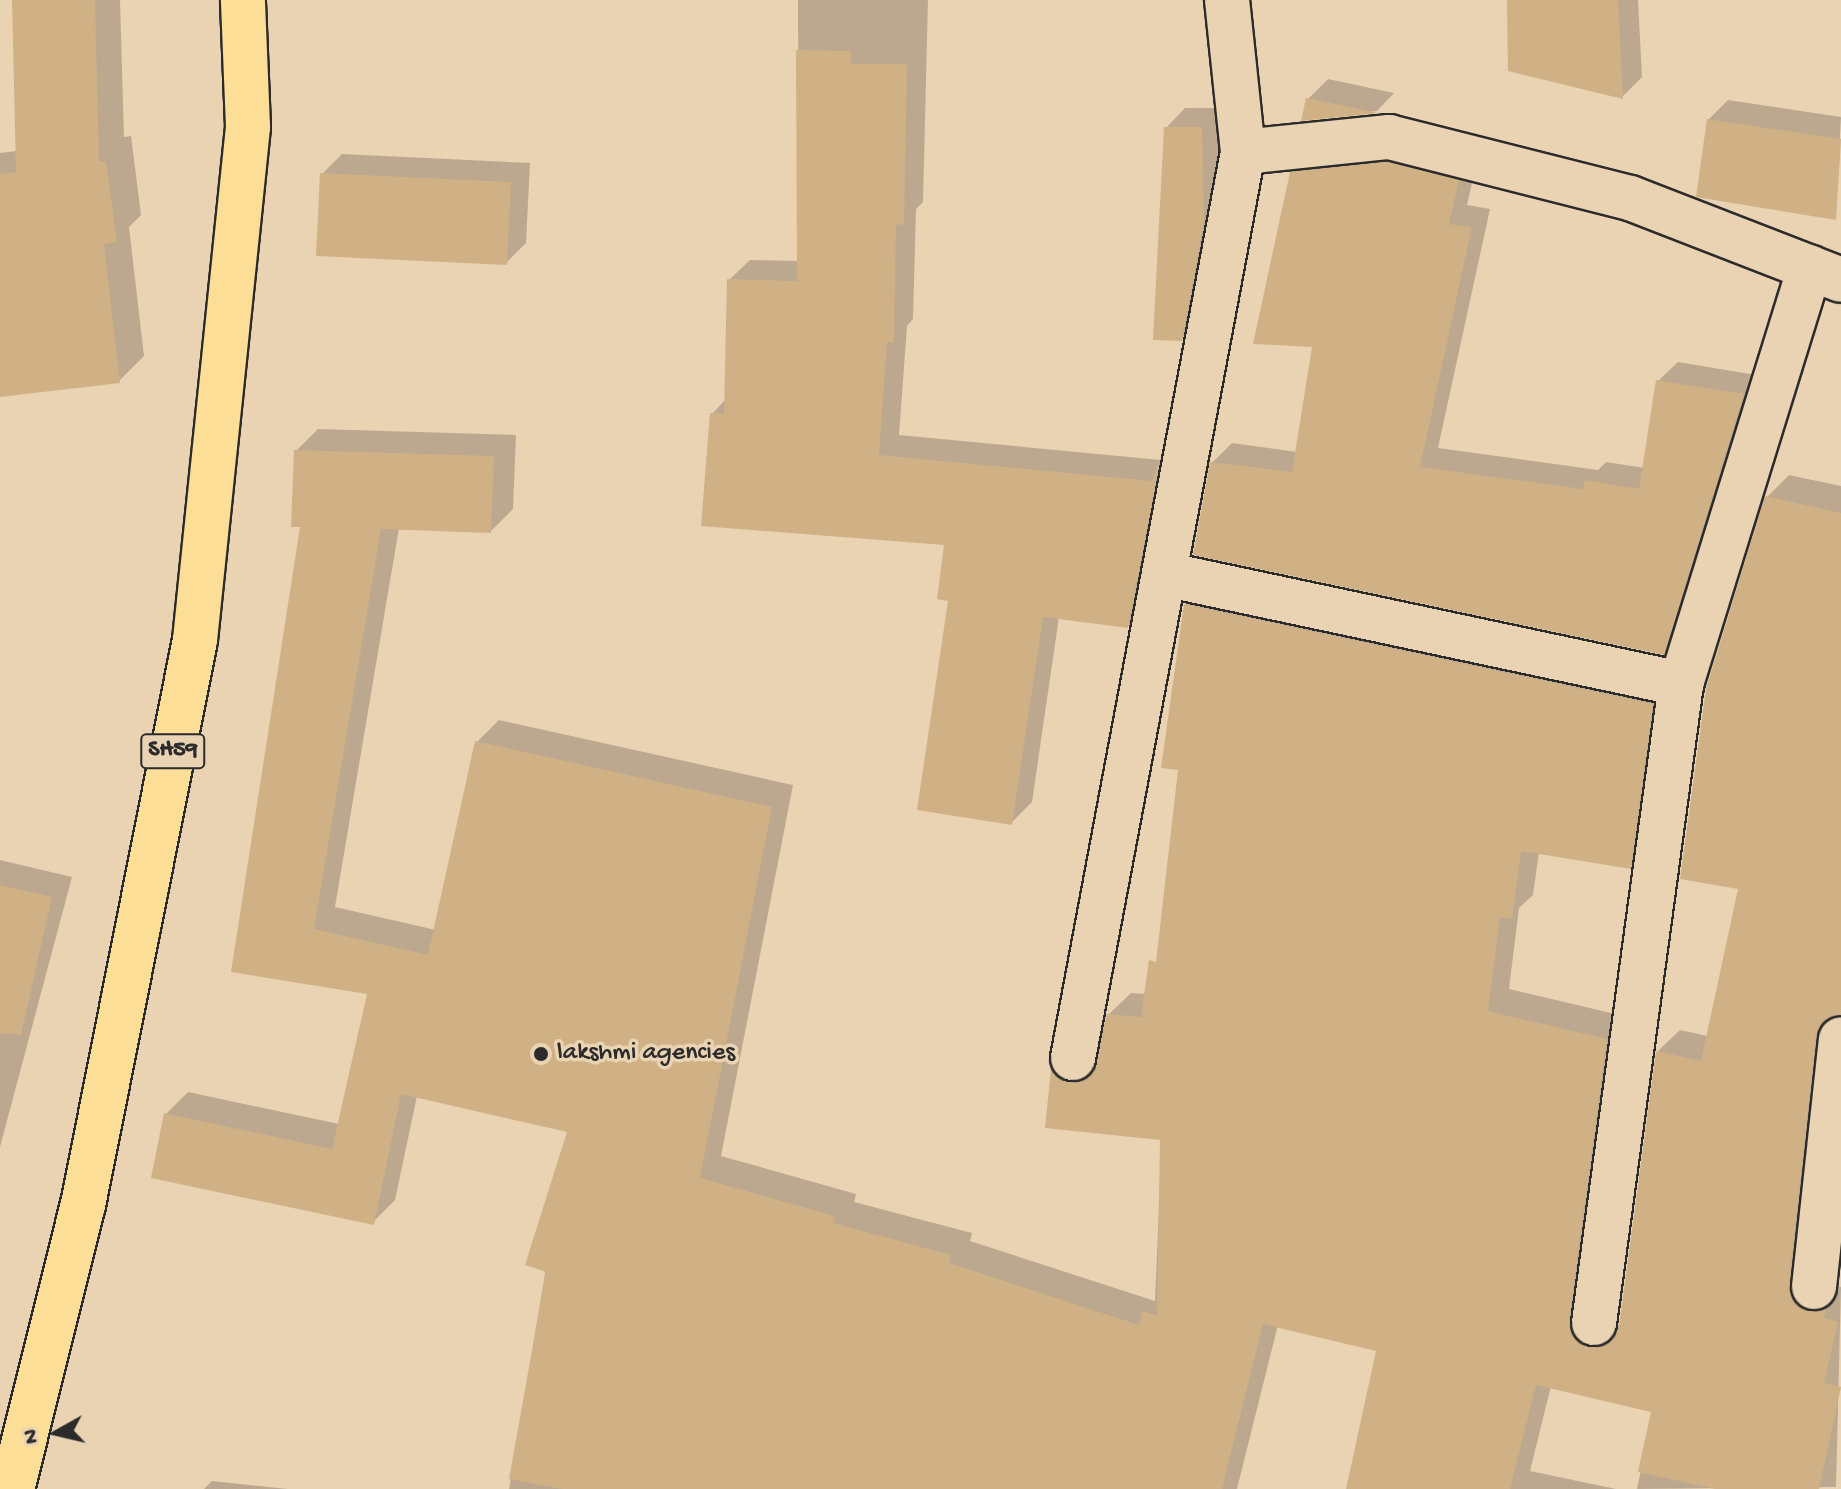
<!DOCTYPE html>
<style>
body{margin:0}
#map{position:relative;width:1841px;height:1489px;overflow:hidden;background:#ead3b3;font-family:"Gochi Hand",sans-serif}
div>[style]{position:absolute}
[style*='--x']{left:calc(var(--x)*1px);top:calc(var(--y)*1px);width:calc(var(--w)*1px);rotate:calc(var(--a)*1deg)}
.shadow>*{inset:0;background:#0003}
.building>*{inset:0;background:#cfb185}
.roads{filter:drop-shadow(2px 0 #2b2b2b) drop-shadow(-2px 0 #2b2b2b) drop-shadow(0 2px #2b2b2b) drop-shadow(0 -2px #2b2b2b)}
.street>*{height:44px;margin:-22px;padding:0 22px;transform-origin:22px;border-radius:22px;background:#ead3b3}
.primary>*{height:44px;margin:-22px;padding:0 22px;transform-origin:22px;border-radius:22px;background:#fdde96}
.dots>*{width:22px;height:22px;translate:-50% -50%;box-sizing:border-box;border:4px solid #ead3b3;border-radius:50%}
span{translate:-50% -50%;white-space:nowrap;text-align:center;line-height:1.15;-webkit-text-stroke:7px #ead3b3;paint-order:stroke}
.shield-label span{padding:2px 6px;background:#ead3b3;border:2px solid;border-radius:6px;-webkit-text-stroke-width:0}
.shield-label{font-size:24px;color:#2b2b2b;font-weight:700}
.poi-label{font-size:26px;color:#2b2b2b}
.left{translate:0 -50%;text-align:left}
.north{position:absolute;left:16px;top:1393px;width:80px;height:80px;-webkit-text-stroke:6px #ead3b3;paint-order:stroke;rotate:262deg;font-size:22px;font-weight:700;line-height:32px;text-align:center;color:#2b2b2b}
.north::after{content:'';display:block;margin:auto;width:28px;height:36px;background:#2b2b2b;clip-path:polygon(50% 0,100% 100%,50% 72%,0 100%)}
</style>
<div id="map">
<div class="shadow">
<i style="clip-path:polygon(14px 0,120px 0,124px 137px,131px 136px,141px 215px,129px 227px,144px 356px,119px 381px,0 395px,0 153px,17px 151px)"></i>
<i style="clip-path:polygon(798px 0,928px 0,923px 202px,916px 209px,913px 319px,907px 326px,899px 435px,1161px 460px,1179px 440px,1148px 605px,1128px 626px,1059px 617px,1032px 802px,1012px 822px,950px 599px,946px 543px,712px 414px,726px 399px,729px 280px,750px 260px,799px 261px)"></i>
<i style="clip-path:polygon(1509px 0,1638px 0,1642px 77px,1623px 96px)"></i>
<i style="clip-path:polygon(1328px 79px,1394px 93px,1377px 111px,1304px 119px,1308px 99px)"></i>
<i style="clip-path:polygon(1728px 100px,1841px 117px,1835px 218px,1708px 120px)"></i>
<i style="clip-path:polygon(1185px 108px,1220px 108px,1223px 201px,1201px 319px,1181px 339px,1166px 128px)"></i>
<i style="clip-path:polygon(342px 154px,530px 163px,526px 243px,506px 263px,322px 174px)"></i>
<i style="clip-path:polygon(1312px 154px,1477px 161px,1467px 205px,1490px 209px,1438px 448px,1598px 470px,1606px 462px,1645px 468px,1658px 381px,1678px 362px,1762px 376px,1683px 633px,1663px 653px,1212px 463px,1232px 443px,1297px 452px,1314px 345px,1292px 173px)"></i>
<i style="clip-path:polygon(318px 429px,516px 435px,513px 509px,491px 531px,399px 528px,335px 907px,436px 930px,477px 742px,499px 720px,793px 785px,721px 1156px,856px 1194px,854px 1202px,972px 1233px,970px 1241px,1155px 1301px,1162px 1138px,1048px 1126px,1053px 1070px,1074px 1048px,1097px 1060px,1108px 1015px,1131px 993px,1146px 994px,1159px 953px,1180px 768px,1186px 605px,1208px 583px,1674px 682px,1652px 845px,1630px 867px,1539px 852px,1533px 895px,1519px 908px,1509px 989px,1628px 1017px,1615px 1327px,1621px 1324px,1658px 1051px,1680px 1030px,1708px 1036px,1741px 887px,1767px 497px,1789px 475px,1841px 486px,1841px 1013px,1810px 1262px,1821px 1285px,1841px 1287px,1836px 1487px,1637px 1489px,1653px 1410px,1551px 1386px,1530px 1471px,1616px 1489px,1348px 1489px,1378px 1349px,1278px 1325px,1237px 1489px,509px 1489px,569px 1131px,417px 1096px,395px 1200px,373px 1222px,166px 1114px,188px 1092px,339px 1124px,369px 993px,233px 970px,303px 525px,296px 451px)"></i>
<i style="clip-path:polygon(0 860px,72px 877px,0 1147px)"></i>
<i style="clip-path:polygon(212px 1481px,288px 1489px,204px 1489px)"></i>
</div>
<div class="building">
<i style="clip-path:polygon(12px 0,95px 0,99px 162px,106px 161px,117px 242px,104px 244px,120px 383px,0 397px,0 174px,16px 172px)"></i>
<i style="clip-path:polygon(1507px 0,1618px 0,1623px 99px,1508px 71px)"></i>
<i style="clip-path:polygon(796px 50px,851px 51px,851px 64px,907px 64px,904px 225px,896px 224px,894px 342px,887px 342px,879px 455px,1152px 481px,1161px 456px,1128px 628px,1043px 617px,1012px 825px,917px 810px,948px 601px,937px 599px,944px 545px,701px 526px,710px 413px,724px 414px,727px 279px,797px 281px)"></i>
<i style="clip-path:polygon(1306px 98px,1378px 113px,1301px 121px)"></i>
<i style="clip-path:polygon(1707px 119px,1841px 139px,1836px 220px,1696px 197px)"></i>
<i style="clip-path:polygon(1164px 127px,1202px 127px,1204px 222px,1182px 341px,1153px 340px)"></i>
<i style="clip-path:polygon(1387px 162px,1459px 180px,1449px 224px,1472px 227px,1420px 467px,1583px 489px,1585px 480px,1639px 489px,1656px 380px,1744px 394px,1664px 655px,1193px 555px,1210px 462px,1292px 472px,1312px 347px,1253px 344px,1290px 172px)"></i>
<i style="clip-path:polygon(320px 173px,511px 182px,507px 265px,316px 256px)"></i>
<i style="clip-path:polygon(294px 450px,494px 456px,491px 533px,381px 529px,314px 929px,428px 955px,475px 741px,772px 807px,700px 1178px,835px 1216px,833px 1223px,951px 1255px,949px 1263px,1139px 1325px,1142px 1311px,1157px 1315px,1160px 1140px,1045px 1128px,1051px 1069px,1069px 1083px,1091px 1075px,1107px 1014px,1141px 1017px,1149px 960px,1156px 962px,1178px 770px,1161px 768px,1184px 604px,1653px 704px,1631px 869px,1521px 851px,1512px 919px,1500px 917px,1488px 1011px,1607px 1039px,1569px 1320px,1578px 1342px,1591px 1348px,1613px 1339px,1619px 1326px,1656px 1051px,1701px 1061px,1738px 889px,1680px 879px,1706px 689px,1765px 496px,1841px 513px,1841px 1014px,1821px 1024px,1816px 1036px,1789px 1284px,1799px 1307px,1826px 1309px,1824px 1318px,1838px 1322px,1824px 1383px,1841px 1387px,1819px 1489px,1715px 1489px,1638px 1472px,1651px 1412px,1536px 1385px,1510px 1489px,1346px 1489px,1376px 1351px,1263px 1324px,1222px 1489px,562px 1489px,509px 1479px,546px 1272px,525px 1265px,567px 1132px,401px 1094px,374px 1225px,151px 1178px,164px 1113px,332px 1149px,367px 994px,231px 972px,300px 527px,291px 527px)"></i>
<i style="clip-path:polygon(0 885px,52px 897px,21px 1035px,0 1033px)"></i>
</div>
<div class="roads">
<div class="street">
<i style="--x:1243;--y:152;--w:147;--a:-5.9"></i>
<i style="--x:1389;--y:137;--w:249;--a:14.2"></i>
<i style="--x:1630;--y:198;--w:226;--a:21.2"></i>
<i style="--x:1164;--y:574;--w:529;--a:12.01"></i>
<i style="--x:1073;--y:1058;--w:922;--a:-79.37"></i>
<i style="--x:1243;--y:152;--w:153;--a:-96"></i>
<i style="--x:1814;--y:1287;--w:249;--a:-83.8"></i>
<i style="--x:1594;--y:1323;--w:645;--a:-82.25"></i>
<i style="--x:1681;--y:684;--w:436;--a:-72.8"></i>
</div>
<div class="primary">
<i style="--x:12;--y:1489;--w:293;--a:-76"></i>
<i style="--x:83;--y:1205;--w:576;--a:-78.79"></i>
<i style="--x:195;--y:640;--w:516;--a:-84.1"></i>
<i style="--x:248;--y:127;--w:127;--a:-92.3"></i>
</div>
</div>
<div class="dots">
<i style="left:541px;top:1054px;background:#2b2b2b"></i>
</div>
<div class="shield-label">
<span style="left:173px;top:751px">SH59</span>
</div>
<div class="poi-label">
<span class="left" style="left:557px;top:1054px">lakshmi agencies</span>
</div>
<div class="north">N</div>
</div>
